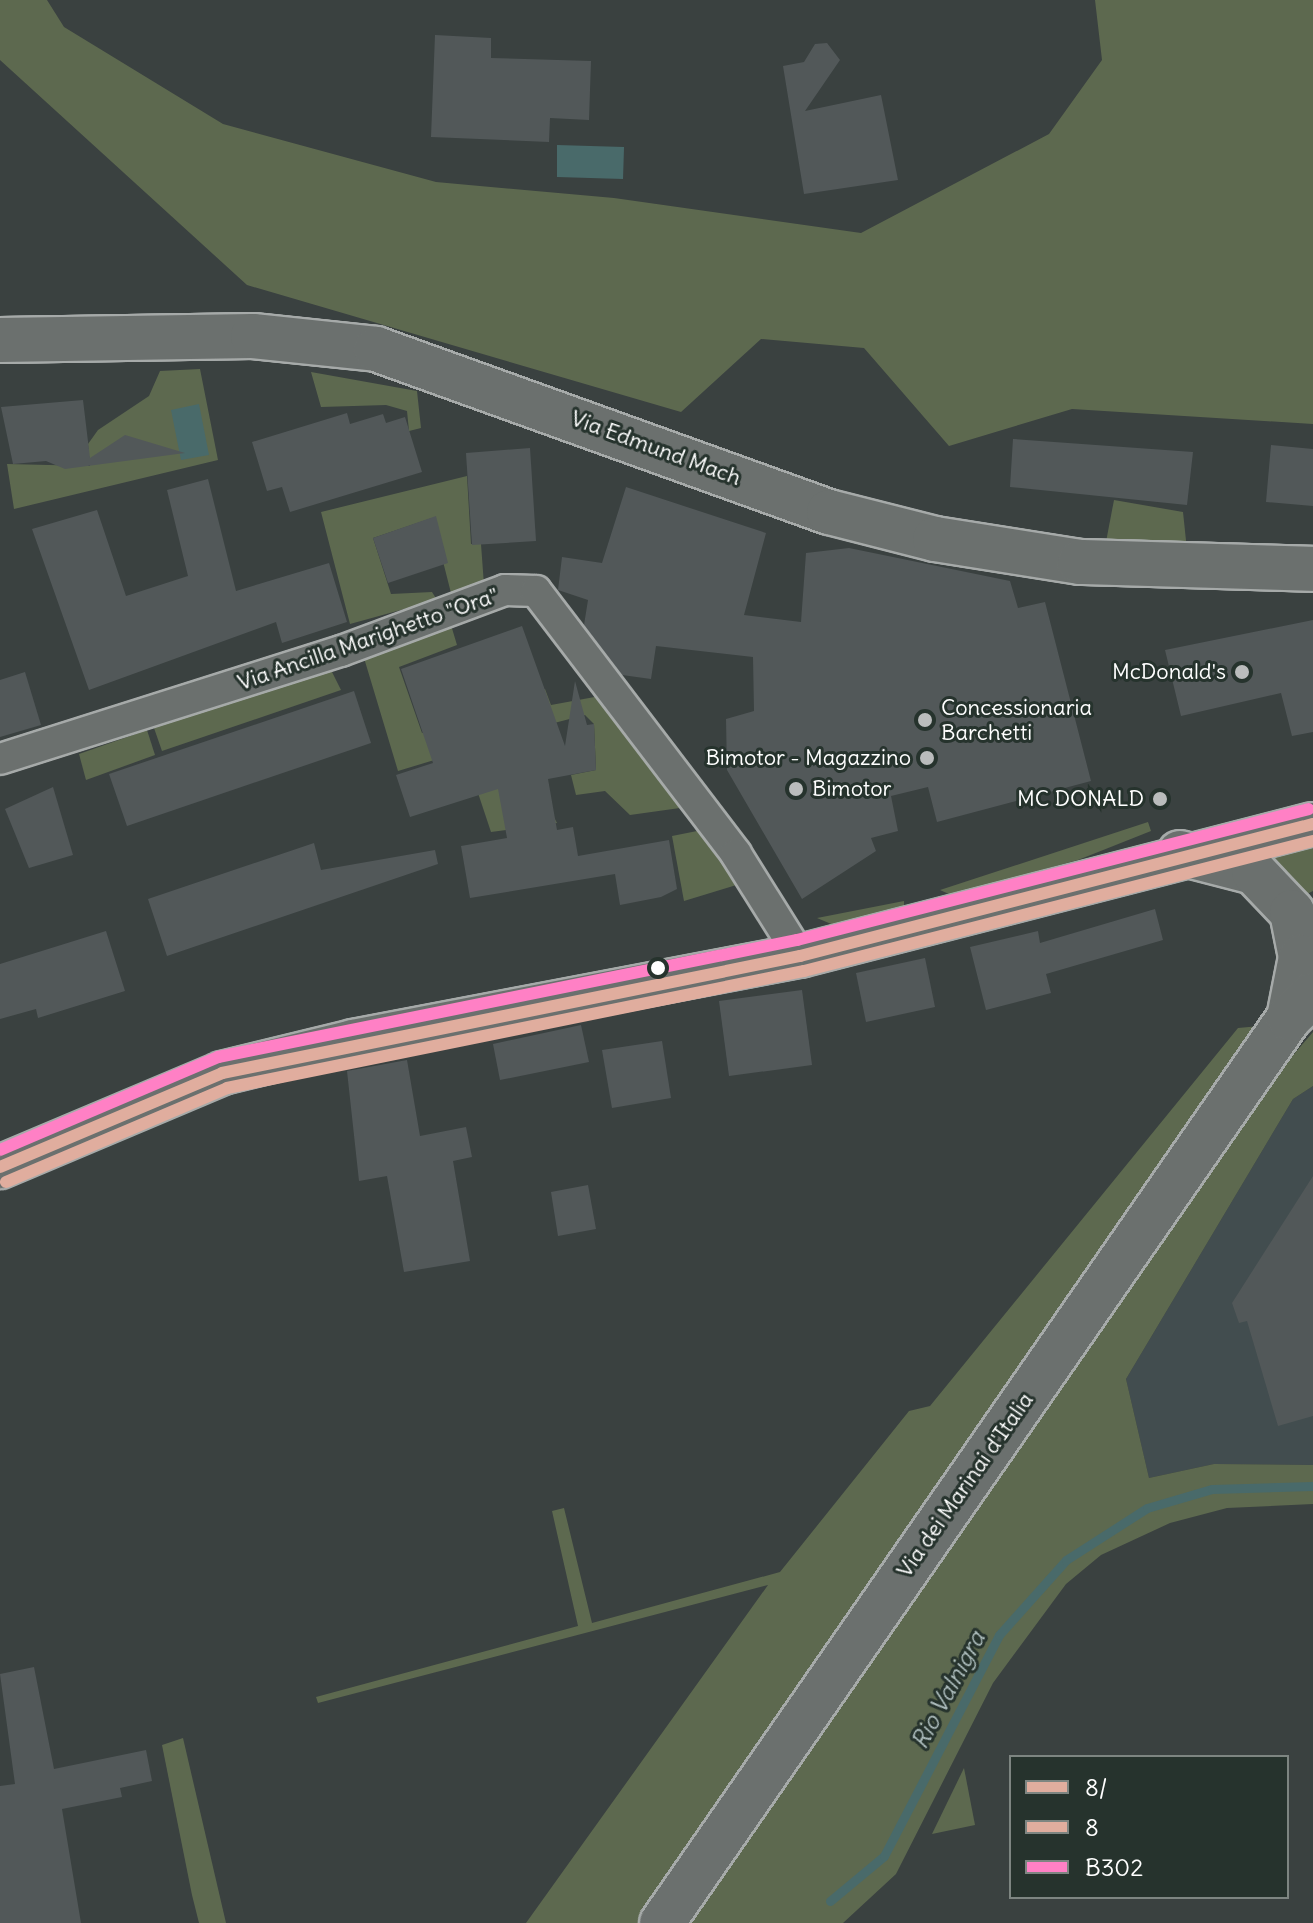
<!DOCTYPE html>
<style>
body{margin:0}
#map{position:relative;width:1313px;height:1923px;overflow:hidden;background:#3a4140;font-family:Delius,sans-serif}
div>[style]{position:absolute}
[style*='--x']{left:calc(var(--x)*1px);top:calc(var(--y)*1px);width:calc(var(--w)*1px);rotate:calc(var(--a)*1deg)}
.built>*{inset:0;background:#424d4f}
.green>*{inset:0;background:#5d694f}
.water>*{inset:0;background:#496a6a}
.stream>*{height:9px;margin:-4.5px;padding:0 4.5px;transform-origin:4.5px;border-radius:4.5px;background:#496a6a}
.building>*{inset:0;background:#525859}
.roads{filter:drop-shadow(2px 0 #a6aaa9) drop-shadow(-2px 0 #a6aaa9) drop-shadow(0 2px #a6aaa9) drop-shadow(0 -2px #a6aaa9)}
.minor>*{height:30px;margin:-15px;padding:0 15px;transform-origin:15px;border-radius:15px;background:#6b706e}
.secondary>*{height:42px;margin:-21px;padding:0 21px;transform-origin:21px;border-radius:21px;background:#6b706e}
.primary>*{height:44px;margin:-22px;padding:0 22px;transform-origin:22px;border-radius:22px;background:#6b706e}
.bus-1>*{height:12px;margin:-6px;padding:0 6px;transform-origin:6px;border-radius:6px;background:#e0ad9e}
.bus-2>*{height:12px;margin:-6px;padding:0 6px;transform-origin:6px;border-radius:6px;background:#e0ad9e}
.bus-3>*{height:12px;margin:-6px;padding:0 6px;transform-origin:6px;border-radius:6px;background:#ff80c5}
.dots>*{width:22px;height:22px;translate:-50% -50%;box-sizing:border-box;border:4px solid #26332d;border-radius:50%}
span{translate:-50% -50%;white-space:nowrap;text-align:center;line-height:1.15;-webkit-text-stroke:6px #26332d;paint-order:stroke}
.street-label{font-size:22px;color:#fff}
.poi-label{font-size:22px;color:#fff}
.right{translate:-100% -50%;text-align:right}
.left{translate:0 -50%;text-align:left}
.water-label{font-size:24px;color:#aebebe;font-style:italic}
.legend{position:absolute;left:1009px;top:1755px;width:280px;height:144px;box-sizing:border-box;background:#26332d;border:2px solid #7d8581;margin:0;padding:10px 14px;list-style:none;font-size:24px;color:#fff}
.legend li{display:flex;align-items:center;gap:16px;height:40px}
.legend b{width:40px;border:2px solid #7d8581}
</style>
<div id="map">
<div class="built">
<i style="clip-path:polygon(1313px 1086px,1313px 1465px,1214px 1464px,1149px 1478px,1126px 1379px,1293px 1099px)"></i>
</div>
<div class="green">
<i style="clip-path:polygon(0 0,47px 0,64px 27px,223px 124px,436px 182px,614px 198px,861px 233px,1049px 134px,1102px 60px,1095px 0,1313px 0,1313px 424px,1072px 409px,949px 446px,864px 348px,761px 339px,681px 412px,247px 285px,0 60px)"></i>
<i style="clip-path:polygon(200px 369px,218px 460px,14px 509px,7px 464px,90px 466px,88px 444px,98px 430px,149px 396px,160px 371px)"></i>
<i style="clip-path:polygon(311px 372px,417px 391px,421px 428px,409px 431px,407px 411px,386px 405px,321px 407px)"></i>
<i style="clip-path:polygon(467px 476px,471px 544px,481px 544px,484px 585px,452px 597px,432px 518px,373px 538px,391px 594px,432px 592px,437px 600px,350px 624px,321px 512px)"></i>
<i style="clip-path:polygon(1114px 500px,1183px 512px,1187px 550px,1105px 547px)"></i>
<i style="clip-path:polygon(451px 625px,457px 645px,399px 667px,422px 733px,545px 689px,551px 705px,600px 696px,682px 799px,680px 808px,630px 815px,605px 791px,576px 795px,571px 775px,596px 770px,594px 724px,585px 715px,489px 740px,502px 802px,547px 804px,557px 823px,491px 832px,464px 751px,398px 771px,364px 658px)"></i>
<i style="clip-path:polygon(331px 670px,341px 690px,162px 751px,154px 728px)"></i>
<i style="clip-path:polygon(147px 730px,155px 755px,86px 780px,79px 754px)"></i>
<i style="clip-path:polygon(1148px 822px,1151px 831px,1078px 860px,951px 895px,940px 890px)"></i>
<i style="clip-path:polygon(702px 830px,743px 883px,684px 901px,672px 836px)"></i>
<i style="clip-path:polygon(1313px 844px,1313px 891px,1301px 897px,1262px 855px)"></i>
<i style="clip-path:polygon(904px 901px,904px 908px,836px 926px,817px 918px)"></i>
<i style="clip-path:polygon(1260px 1026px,642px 1923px,526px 1923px,768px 1585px,318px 1703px,316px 1697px,578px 1626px,552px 1511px,564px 1508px,592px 1623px,780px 1572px,909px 1411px,930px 1406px,1238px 1028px)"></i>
<i style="clip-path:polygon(1313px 1032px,1313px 1086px,1293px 1099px,1126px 1379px,1149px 1478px,1214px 1464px,1313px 1465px,1313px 1504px,1227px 1508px,1170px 1523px,1101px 1555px,1066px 1584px,993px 1683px,896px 1874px,843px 1923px,682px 1923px,1264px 1089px)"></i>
<i style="clip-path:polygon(183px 1738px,226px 1923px,199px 1923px,192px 1895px,162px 1745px)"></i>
<i style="clip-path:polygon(964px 1768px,975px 1825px,932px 1834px)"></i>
</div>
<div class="water">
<i style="clip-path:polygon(557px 145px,624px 147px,623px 179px,557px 177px)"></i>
<i style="clip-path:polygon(199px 404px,209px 455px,181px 460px,171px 410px)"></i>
</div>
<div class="stream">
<i style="--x:830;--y:1901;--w:70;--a:-39.8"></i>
<i style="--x:884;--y:1856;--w:249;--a:-62.5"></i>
<i style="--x:999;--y:1635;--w:101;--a:-48.2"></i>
<i style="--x:1066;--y:1560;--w:96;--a:-32.7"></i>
<i style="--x:1147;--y:1508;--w:68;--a:-16.3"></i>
<i style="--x:1212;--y:1489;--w:101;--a:-1.7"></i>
</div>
<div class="building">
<i style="clip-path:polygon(435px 35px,491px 38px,491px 58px,591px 61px,589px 120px,550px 118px,549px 142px,431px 137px)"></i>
<i style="clip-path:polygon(827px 43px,840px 60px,805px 111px,881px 95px,898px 180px,804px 194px,783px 66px,804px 62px,815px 44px)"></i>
<i style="clip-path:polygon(83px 400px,90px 458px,125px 435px,185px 453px,65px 469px,46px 461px,13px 464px,1px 407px)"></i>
<i style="clip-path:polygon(347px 413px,350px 424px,383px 414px,386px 423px,405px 417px,422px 472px,290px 512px,282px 487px,267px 491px,252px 442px)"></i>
<i style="clip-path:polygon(1013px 439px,1193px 452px,1187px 505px,1010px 487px)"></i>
<i style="clip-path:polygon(1271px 445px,1313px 449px,1313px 506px,1266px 502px)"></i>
<i style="clip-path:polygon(530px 448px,536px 541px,472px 545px,466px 453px)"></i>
<i style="clip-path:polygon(208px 479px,236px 591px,329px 563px,347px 622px,282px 643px,276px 622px,89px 690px,32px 529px,97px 510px,126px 596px,188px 576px,167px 490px)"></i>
<i style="clip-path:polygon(626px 487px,766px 533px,744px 615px,801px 622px,806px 553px,849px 548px,1010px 581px,1018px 608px,1045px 602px,1091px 781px,937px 822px,928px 787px,891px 796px,898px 831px,871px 838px,876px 851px,802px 899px,727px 770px,726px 719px,754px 711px,753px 657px,656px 646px,651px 679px,622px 675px,584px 625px,588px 600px,558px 590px,562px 557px,602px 563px)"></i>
<i style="clip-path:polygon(436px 516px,448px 563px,388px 583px,373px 538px)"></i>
<i style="clip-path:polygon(1313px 620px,1313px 732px,1292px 736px,1281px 693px,1181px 716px,1165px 650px)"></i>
<i style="clip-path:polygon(522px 626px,565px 746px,575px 681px,587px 725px,594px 724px,596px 770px,548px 779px,557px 830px,573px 827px,578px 856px,669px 840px,677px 889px,661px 897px,620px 905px,615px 874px,470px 898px,461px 846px,507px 838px,498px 789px,410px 817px,396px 775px,433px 763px,401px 669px)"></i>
<i style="clip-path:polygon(25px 672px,41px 725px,0 737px,0 680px)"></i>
<i style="clip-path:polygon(354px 691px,371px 743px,127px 826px,109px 774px)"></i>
<i style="clip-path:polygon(53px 787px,73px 855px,29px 868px,5px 809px)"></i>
<i style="clip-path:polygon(314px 843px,321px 870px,435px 850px,438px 864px,167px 956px,148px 899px)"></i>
<i style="clip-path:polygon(1155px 909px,1163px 940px,1046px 974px,1051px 993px,986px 1010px,970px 947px,1038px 931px,1040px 943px)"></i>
<i style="clip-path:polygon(106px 931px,125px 991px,38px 1018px,36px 1009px,0 1019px,0 964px)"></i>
<i style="clip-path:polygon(925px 958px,935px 1007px,866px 1022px,856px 973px)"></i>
<i style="clip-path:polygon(802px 990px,812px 1065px,729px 1076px,719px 1001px)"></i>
<i style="clip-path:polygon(581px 1025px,589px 1062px,500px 1080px,493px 1044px)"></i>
<i style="clip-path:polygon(662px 1041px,671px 1098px,612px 1108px,602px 1050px)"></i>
<i style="clip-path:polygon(407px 1060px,420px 1136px,466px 1127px,472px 1157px,453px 1161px,470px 1261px,404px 1272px,387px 1176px,359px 1181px,347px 1071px)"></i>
<i style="clip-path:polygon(1313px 1176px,1313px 1416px,1278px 1426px,1247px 1321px,1239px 1323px,1232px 1303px)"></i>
<i style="clip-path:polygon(588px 1185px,596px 1229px,558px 1236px,551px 1192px)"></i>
<i style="clip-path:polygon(34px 1667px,54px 1769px,146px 1750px,152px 1781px,120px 1788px,122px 1797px,62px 1809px,81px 1923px,0 1923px,0 1786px,15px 1784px,0 1674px)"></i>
</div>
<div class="roads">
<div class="minor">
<i style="--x:0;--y:759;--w:358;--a:-17.6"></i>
<i style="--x:341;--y:651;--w:175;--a:-20.4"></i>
<i style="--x:505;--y:590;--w:31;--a:2"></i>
<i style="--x:536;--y:591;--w:330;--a:52.7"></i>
<i style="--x:736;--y:854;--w:120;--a:57.9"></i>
</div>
<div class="secondary">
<i style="--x:0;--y:1167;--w:241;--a:-22.9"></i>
<i style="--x:222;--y:1073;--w:135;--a:-13.7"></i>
<i style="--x:353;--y:1041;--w:455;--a:-10.8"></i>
<i style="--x:800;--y:956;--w:530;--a:-14.43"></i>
</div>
<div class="primary">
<i style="--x:0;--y:340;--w:253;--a:-0.9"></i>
<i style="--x:253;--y:336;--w:124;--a:6"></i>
<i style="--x:376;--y:349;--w:481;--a:19.8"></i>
<i style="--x:829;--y:512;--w:109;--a:14.3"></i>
<i style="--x:935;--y:539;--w:147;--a:9"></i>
<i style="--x:1080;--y:562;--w:233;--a:1.7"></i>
<i style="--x:1180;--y:853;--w:76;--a:14.4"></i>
<i style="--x:1254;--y:872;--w:55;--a:46.5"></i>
<i style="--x:1292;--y:912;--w:46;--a:78.7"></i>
<i style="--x:1301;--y:957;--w:62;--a:101.1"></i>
<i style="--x:662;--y:1923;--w:1101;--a:-55.29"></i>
<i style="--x:1289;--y:1018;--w:33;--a:-44"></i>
</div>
</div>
<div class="bus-1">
<i style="--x:0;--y:1167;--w:241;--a:-22.9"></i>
<i style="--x:222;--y:1073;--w:590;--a:-11.44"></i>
<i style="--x:800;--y:956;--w:530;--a:-14.43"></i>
</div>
<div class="bus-2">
<i style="--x:6;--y:1182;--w:240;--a:-23"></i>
<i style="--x:227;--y:1088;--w:589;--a:-11.46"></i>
<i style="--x:804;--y:971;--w:525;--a:-14.33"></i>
</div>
<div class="bus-3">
<i style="--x:0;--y:1150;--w:237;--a:-23.1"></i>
<i style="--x:218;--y:1057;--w:591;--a:-11.42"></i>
<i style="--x:797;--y:940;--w:528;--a:-14.35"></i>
</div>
<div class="dots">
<i style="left:1242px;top:672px;background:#babcbc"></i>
<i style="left:925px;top:720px;background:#babcbc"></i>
<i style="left:927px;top:758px;background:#babcbc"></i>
<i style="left:796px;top:789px;background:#babcbc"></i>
<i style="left:1160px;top:799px;background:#babcbc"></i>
<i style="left:658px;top:968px;background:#fff"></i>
</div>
<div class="street-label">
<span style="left:656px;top:448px;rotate:20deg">Via Edmund Mach</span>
<span style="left:368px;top:639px;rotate:-19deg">Via Ancilla Marighetto "Ora"</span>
<span style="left:965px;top:1485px;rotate:-55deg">Via dei Marinai d'Italia</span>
</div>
<div class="poi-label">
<span class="right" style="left:1226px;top:672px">McDonald's</span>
<span class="left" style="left:941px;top:720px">Concessionaria<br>Barchetti</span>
<span class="right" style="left:911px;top:758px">Bimotor - Magazzino</span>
<span class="left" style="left:812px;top:789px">Bimotor</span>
<span class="right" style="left:1144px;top:799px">MC DONALD</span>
</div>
<div class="water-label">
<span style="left:948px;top:1690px;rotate:-62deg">Rio Valnigra</span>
</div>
<ul class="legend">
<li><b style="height:10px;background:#e0ad9e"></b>8/</li>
<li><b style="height:10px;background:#e0ad9e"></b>8</li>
<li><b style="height:10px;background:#ff80c5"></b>B302</li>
</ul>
</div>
